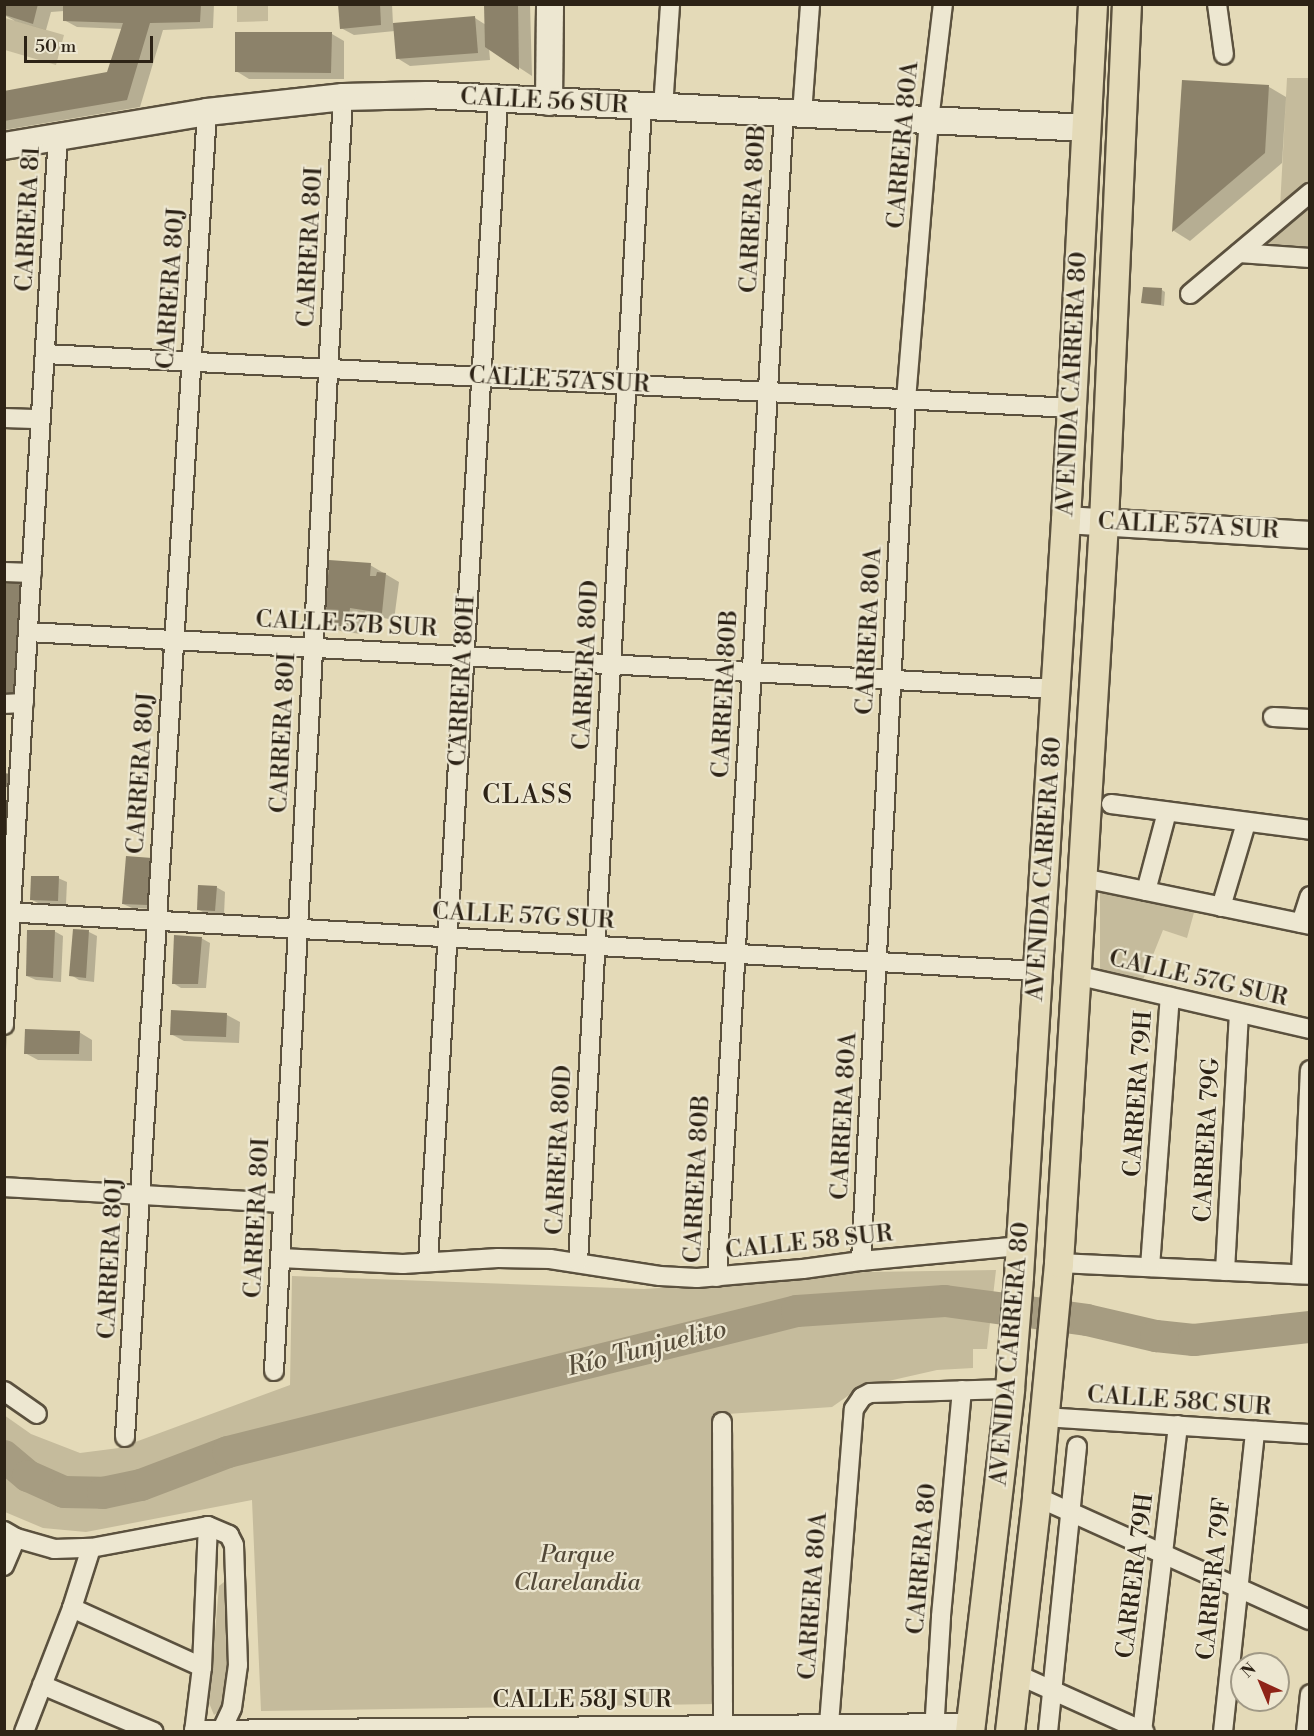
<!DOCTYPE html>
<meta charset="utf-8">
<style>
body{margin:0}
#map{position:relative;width:1314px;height:1736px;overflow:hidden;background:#e4dab8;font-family:"Libre Bodoni",serif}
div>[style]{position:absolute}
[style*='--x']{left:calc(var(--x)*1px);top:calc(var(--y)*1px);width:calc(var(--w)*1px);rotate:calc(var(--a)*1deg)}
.green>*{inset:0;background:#c5bb9c}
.shadow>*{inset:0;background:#0003}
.river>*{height:32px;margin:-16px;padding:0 16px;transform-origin:16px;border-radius:16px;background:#a69c81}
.building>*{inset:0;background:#8c826a}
.roads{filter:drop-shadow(2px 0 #5b513e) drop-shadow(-2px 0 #5b513e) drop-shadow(0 2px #5b513e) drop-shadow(0 -2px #5b513e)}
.street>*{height:18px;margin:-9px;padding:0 9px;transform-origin:9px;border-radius:9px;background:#ede7d1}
.secondary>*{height:26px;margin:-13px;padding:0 13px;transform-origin:13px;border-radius:13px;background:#ede7d1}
.primary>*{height:28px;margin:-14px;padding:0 14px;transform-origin:14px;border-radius:14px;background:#e4dab8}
span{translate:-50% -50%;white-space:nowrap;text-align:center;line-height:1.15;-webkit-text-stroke:4.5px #ede7d1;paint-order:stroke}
.street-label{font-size:24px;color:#2d2316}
.park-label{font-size:24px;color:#534938;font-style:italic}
.neighbourhood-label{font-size:26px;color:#2d2316;letter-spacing:1.5px}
.water-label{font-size:26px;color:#574d3b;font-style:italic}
.frame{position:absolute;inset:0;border:6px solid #2d2316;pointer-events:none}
.north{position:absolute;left:1230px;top:1652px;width:60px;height:60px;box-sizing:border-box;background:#ede7d1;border:2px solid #a09986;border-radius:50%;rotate:316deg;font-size:16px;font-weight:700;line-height:24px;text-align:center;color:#2d2316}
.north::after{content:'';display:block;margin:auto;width:21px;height:27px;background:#8f2418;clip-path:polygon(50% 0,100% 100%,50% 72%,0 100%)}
.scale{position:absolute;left:24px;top:36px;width:129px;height:27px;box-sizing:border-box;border:3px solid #2d2316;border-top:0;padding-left:8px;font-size:18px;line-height:21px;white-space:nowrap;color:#2d2316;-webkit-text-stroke:4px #ede7d1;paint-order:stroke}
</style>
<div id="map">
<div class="green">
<i style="clip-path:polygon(237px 5px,268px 5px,268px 21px,237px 22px)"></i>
<i style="clip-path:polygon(5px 18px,64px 35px,56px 65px,5px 50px)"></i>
<i style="clip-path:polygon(1287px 78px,1309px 78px,1309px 251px,1253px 248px,1279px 226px)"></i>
<i style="clip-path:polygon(1100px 889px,1195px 909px,1187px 938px,1163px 930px,1141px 985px,1100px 974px)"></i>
<i style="clip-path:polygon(996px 1270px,987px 1349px,973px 1349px,973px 1368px,937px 1370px,884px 1382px,852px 1393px,832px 1407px,712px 1415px,715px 1704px,261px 1711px,252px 1500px,86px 1532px,43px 1528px,5px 1512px,4px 1415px,31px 1434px,80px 1453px,119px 1448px,290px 1385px,292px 1276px,644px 1289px,720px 1284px,803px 1273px)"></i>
<i style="clip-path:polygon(224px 1582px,228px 1589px,230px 1646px,226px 1696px,221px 1710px,214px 1715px,209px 1703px,219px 1586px)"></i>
</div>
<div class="shadow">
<i style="clip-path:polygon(5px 4px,214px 4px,213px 28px,163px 30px,140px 107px,4px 130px,4px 92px,108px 73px,123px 29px,77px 27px,64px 20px,64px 11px,51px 12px,46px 30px,15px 21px,4px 15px)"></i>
<i style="clip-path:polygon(339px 4px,392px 4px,393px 24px,475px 18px,486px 25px,485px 4px,530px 4px,532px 76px,489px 48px,490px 60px,410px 66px,397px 58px,395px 31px,354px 35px,341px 28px)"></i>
<i style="clip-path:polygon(332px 34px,344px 41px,344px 79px,249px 79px,236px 71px)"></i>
<i style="clip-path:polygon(1183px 82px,1269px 87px,1286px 97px,1282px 163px,1190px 241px,1174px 231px)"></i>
<i style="clip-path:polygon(1162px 290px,1165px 292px,1164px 306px,1143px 303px)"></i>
<i style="clip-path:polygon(370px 565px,399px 582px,394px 620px,363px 614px,361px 634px,340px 631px,327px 623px)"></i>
<i style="clip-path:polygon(22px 584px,39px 594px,31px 706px,4px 706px)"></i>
<i style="clip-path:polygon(152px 859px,156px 909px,132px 908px,123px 904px)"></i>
<i style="clip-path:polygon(58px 878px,67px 882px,66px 904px,40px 904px,32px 900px)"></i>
<i style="clip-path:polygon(216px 887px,225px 892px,224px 915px,207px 914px,199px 910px)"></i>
<i style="clip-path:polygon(54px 931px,63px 936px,61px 982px,36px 980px,27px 976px)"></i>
<i style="clip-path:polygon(74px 931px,89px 932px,97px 936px,94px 982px,79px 980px,71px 975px)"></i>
<i style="clip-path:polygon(201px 938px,210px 943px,206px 988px,181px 988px,173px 983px)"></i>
<i style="clip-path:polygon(227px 1015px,240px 1022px,239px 1043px,184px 1041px,171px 1034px)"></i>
<i style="clip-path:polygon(79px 1032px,92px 1040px,92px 1061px,38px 1060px,25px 1053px)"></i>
<i style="clip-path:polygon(4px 1033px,7px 1034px,4px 1083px)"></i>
</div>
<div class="river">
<i style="--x:4;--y:1456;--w:31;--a:40"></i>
<i style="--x:28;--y:1476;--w:39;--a:24"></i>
<i style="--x:64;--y:1492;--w:39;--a:1"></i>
<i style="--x:103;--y:1493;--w:39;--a:-12"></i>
<i style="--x:141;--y:1485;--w:93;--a:-20.8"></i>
<i style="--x:228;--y:1452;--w:586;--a:-13.92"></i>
<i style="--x:797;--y:1311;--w:148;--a:-3.9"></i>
<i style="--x:945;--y:1301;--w:143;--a:7.6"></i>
<i style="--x:1087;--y:1320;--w:71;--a:13.1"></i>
<i style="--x:1156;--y:1336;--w:38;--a:6"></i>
<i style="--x:1194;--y:1340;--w:117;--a:-6.4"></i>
</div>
<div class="building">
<i style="clip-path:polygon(5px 4px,38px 4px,33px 24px,5px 15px)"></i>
<i style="clip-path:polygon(63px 4px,201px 4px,200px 22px,150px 23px,127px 100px,4px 121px,4px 91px,107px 72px,123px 23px,63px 21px)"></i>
<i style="clip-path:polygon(338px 4px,380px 4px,381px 25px,340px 29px)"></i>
<i style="clip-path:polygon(484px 4px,518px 4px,519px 70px,485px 47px)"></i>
<i style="clip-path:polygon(475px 16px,478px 53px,396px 59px,393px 23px)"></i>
<i style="clip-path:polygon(235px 32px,332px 32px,331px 73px,235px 72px)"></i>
<i style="clip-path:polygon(1182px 80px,1269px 85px,1265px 153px,1172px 232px)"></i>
<i style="clip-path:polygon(1143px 287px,1162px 288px,1161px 305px,1141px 303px)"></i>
<i style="clip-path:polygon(329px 560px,371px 563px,370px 576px,376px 576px,377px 572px,386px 573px,382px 613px,350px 608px,348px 627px,325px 624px)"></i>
<i style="clip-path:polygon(4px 582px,22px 583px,14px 697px,4px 697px)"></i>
<i style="clip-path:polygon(4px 773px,11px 774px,9px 787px,4px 787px)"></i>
<i style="clip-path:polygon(126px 856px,152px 858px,148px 905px,122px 904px)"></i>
<i style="clip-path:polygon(31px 876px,59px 876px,58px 901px,30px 900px)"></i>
<i style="clip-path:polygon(198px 885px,217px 886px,215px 911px,197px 910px)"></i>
<i style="clip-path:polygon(73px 929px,89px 930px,86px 978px,69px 976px)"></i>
<i style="clip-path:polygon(27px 930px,55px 930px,53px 978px,26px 976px)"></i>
<i style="clip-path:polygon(174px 935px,202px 937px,198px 984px,172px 984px)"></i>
<i style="clip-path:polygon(171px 1010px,227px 1013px,226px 1037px,170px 1035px)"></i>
<i style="clip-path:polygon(25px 1029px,80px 1031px,79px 1054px,24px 1054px)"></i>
</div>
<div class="roads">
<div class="street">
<i style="--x:1217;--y:4;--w:51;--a:82.2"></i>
<i style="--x:663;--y:108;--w:104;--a:-86.1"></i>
<i style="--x:802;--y:114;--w:110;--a:-85.8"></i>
<i style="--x:1239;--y:253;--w:71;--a:4"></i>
<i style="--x:1190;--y:294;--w:157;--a:-40.1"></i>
<i style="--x:45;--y:354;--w:1028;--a:3.01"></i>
<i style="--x:4;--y:418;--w:37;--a:2"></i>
<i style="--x:4;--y:572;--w:28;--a:2"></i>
<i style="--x:28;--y:632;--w:1030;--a:3.17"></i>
<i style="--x:4;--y:704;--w:20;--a:-3"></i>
<i style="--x:1273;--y:717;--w:37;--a:3"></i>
<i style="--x:1111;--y:804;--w:201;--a:7.4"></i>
<i style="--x:1083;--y:878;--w:232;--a:11.7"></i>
<i style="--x:1146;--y:891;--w:82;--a:-75.1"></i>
<i style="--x:1221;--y:907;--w:88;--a:-73.4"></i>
<i style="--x:4;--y:912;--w:1036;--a:3.27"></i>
<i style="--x:1301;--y:923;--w:28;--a:-72"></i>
<i style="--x:1076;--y:975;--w:240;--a:13"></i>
<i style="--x:4;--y:1025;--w:892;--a:-86.53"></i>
<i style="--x:4;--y:1187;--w:279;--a:3.3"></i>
<i style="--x:280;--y:1258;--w:123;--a:2.8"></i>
<i style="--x:403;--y:1264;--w:95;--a:-3.6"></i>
<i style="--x:498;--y:1258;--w:52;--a:1.1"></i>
<i style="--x:550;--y:1259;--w:111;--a:8.8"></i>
<i style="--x:660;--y:1276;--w:37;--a:3"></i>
<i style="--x:697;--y:1278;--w:106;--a:-4.9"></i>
<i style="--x:803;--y:1269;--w:59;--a:-7.9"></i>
<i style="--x:861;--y:1261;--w:161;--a:-5.4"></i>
<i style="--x:861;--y:1261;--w:862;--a:-87.01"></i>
<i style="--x:906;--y:400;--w:280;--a:-85.3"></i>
<i style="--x:929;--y:121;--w:118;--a:-83.2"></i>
<i style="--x:428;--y:1262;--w:1164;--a:-86.55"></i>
<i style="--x:578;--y:1262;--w:1157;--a:-86.83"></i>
<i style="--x:1059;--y:1263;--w:251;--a:2.7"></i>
<i style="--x:1150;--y:1267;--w:271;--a:-85.8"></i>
<i style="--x:1225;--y:1271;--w:258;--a:-86.9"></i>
<i style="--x:1301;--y:1274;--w:204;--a:-87.5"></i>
<i style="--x:717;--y:1277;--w:1166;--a:-86.71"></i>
<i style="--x:274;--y:1371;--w:1276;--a:-86.9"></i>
<i style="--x:4;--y:1391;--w:40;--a:34.9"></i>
<i style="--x:1045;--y:1417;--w:266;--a:3.7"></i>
<i style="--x:722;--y:1422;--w:302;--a:89.8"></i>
<i style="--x:125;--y:1437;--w:1328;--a:-86.46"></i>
<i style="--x:1037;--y:1497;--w:299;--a:24.3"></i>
<i style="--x:4;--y:1531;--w:14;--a:30"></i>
<i style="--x:16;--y:1538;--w:40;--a:16"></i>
<i style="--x:54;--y:1549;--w:37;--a:-2"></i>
<i style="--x:91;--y:1548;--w:119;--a:-10.6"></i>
<i style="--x:208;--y:1526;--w:23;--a:23"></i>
<i style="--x:229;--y:1535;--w:11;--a:63"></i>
<i style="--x:234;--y:1545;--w:120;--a:88.1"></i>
<i style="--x:238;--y:1665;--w:43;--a:97.9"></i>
<i style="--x:232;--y:1708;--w:26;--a:115"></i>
<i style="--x:4;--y:1566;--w:30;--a:-67"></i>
<i style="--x:72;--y:1608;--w:143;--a:24.4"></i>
<i style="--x:1016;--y:1674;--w:141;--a:24.2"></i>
<i style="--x:42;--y:1685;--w:121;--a:22.8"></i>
<i style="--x:829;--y:1724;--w:316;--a:-85.5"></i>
<i style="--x:854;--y:1409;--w:14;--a:-56"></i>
<i style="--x:862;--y:1397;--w:9;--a:-27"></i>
<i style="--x:870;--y:1393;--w:140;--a:-1.6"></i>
<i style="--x:194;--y:1730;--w:777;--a:-0.52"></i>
<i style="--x:24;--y:1732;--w:133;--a:-68.8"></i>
<i style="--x:72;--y:1608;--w:63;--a:-72.4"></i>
<i style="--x:194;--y:1732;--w:65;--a:-83"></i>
<i style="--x:202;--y:1667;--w:141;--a:-87.6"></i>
<i style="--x:934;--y:1732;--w:116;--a:-86.5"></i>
<i style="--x:941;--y:1616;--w:227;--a:-84.7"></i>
<i style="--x:1048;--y:1732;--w:287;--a:-84.2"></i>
<i style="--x:1142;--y:1732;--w:309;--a:-83.3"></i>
<i style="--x:1223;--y:1732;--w:303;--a:-83.9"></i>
<i style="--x:1306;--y:1732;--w:38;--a:-84"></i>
</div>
<div class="secondary">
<i style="--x:549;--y:102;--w:98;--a:-89.4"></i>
<i style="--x:4;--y:146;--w:206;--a:-9.5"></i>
<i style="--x:207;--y:112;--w:137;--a:-6.3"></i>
<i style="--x:343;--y:97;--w:84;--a:-1.4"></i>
<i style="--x:427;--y:95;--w:661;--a:2.86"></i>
<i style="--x:1066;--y:520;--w:244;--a:3.5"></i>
</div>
<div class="primary">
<i style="--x:970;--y:1732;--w:345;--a:-83.3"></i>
<i style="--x:1010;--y:1389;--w:113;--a:-85.4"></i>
<i style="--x:1019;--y:1276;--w:757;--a:-86.44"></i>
<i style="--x:1066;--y:520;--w:517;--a:-87"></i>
<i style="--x:1010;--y:1732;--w:237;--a:-83.4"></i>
<i style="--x:1037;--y:1497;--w:235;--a:-84.6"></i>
<i style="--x:1059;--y:1263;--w:742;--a:-86.52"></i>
<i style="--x:1104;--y:522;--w:519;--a:-87.46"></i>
</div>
</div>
<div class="street-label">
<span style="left:544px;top:102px;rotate:3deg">CALLE 56 SUR</span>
<span style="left:904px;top:145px;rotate:-85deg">CARRERA 80A</span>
<span style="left:754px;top:209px;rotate:-87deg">CARRERA 80B</span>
<span style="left:29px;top:219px;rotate:-87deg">CARRERA 81</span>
<span style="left:311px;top:247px;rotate:-87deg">CARRERA 80I</span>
<span style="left:172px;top:288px;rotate:-86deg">CARRERA 80J</span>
<span style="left:559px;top:381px;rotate:3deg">CALLE 57A SUR</span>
<span style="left:1073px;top:384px;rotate:-87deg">AVENIDA CARRERA 80</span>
<span style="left:1188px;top:527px;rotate:3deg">CALLE 57A SUR</span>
<span style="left:346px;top:625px;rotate:3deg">CALLE 57B SUR</span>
<span style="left:870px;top:631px;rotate:-87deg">CARRERA 80A</span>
<span style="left:587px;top:665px;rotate:-87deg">CARRERA 80D</span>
<span style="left:463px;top:681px;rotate:-87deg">CARRERA 80H</span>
<span style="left:726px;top:694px;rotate:-87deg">CARRERA 80B</span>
<span style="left:284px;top:733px;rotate:-87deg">CARRERA 80I</span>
<span style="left:142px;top:773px;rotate:-86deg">CARRERA 80J</span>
<span style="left:1045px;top:869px;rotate:-86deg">AVENIDA CARRERA 80</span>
<span style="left:523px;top:917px;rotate:3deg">CALLE 57G SUR</span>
<span style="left:1198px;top:979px;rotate:13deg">CALLE 57G SUR</span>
<span style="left:1139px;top:1094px;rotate:-86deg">CARRERA 79H</span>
<span style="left:845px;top:1116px;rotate:-87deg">CARRERA 80A</span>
<span style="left:1208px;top:1140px;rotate:-87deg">CARRERA 79G</span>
<span style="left:560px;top:1150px;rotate:-87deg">CARRERA 80D</span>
<span style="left:698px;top:1179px;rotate:-87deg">CARRERA 80B</span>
<span style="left:258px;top:1218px;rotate:-87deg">CARRERA 80I</span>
<span style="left:809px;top:1243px;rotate:-6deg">CALLE 58 SUR</span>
<span style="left:112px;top:1258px;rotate:-87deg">CARRERA 80J</span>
<span style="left:1011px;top:1354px;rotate:-85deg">AVENIDA CARRERA 80</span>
<span style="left:1179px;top:1402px;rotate:4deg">CALLE 58C SUR</span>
<span style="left:923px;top:1559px;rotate:-85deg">CARRERA 80</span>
<span style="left:1136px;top:1576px;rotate:-83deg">CARRERA 79H</span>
<span style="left:1215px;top:1579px;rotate:-84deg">CARRERA 79F</span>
<span style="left:814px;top:1596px;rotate:-86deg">CARRERA 80A</span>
<span style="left:582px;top:1701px">CALLE 58J SUR</span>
</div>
<div class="park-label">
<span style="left:577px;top:1570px">Parque<br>Clarelandia</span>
</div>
<div class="neighbourhood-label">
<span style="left:528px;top:796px">CLASS</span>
</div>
<div class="water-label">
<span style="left:647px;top:1349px;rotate:-14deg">Río Tunjuelito</span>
</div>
<div class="frame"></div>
<div class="north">N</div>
<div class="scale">50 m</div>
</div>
